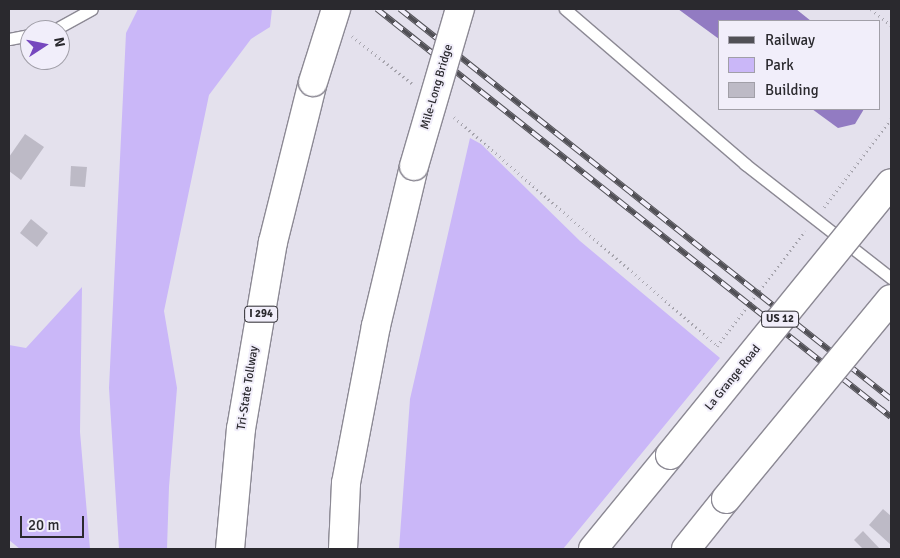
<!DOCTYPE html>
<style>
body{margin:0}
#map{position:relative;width:900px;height:558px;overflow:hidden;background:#e4e1ed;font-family:Signika,sans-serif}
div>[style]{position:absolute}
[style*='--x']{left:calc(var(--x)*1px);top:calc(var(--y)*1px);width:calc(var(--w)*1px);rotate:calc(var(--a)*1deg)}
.green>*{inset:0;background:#cab7f8}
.water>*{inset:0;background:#927bc2}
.building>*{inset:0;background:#bdbac6}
.path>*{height:3px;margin-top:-1.5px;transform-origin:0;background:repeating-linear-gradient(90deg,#a6a4ad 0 1px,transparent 0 5px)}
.roads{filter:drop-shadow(1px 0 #8c8994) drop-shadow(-1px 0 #8c8994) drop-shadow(0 1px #8c8994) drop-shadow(0 -1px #8c8994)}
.lane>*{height:11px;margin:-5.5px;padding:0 5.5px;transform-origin:5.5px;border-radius:5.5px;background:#fff}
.highway>*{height:28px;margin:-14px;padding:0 14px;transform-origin:14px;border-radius:14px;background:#fff}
.rail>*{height:5.5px;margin-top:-2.75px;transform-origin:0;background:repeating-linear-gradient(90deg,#f1eefa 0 11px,#515056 0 22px);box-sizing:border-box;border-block:1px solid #515056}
.bridges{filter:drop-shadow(1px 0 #8c8994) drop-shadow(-1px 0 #8c8994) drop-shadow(0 1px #8c8994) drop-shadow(0 -1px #8c8994)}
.highway-bridge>*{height:28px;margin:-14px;padding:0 14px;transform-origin:14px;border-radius:14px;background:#fff}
span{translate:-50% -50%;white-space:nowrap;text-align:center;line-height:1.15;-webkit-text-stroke:4px #f1eefa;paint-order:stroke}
.shield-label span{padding:1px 4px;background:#f1eefa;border:1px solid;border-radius:4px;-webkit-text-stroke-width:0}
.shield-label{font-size:11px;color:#2a292e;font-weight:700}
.street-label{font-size:12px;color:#2a292e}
.frame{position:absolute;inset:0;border:10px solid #2a292e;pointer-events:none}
.legend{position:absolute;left:718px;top:20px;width:162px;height:90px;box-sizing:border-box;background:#f1eefa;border:1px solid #a19fa8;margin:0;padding:6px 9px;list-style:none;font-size:15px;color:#2a292e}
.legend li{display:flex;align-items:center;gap:10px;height:25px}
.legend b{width:25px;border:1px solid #a19fa8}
.north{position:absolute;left:20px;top:20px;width:50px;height:50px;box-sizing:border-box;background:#f1eefa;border:1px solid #a19fa8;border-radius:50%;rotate:79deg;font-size:14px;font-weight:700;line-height:20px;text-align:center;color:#2a292e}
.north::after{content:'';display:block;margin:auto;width:18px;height:22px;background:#7647be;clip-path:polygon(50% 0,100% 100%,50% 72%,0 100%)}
.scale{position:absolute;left:20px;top:516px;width:64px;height:22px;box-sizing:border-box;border:2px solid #2a292e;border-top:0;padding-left:6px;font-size:15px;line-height:18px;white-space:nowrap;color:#2a292e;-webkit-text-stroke:4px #f1eefa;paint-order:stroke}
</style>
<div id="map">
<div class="green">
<i style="clip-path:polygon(138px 9px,272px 9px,270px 27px,251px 39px,209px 95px,164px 311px,177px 388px,169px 487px,167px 549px,119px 549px,109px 388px,126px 33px)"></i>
<i style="clip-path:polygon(470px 138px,481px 144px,580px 241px,720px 358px,563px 549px,399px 549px,410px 399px)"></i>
<i style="clip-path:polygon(82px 287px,80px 432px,90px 549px,20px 549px,9px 540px,9px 345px,26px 348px)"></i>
</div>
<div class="water">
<i style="clip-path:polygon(678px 9px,796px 9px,811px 21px,719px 21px,719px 39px)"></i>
<i style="clip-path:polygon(812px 109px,864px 109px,855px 124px,838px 128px)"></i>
</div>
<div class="building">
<i style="clip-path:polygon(25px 134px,44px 147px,21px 180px,9px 171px,9px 157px)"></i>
<i style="clip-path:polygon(71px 166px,87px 167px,85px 187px,70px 186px)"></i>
<i style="clip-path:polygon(31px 219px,48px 233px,37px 247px,20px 233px)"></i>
<i style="clip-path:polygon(883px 509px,891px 516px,891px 545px,869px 525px)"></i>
<i style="clip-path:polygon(863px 531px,880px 549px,863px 549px,854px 540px)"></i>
</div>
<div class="path">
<i style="--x:871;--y:9;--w:26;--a:39"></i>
<i style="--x:352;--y:36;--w:79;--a:38.3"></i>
<i style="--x:454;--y:117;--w:349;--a:41"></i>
<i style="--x:717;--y:346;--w:145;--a:-52.6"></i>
<i style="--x:824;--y:207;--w:111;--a:-52.7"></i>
</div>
<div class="roads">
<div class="lane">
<i style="--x:565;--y:9;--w:238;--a:40.7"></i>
<i style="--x:745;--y:164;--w:185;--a:38"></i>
<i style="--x:54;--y:30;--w:43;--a:-28.9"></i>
<i style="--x:9;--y:39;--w:21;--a:-11"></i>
</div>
<div class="highway">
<i style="--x:230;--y:549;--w:121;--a:-84.8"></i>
<i style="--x:241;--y:429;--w:190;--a:-80.3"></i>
<i style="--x:273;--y:242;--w:165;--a:-76"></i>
<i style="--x:343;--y:549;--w:66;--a:-87.4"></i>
<i style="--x:346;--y:483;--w:160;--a:-79.2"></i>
<i style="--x:376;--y:326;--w:164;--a:-76.6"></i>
<i style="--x:593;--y:549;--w:122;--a:-50.7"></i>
<i style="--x:686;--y:549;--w:64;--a:-51.3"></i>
</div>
</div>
<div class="rail">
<i style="--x:377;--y:9;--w:656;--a:38.44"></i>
<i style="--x:400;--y:9;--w:627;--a:38.46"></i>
</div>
<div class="bridges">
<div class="highway-bridge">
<i style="--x:313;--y:82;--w:77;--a:-72.5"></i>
<i style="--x:414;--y:166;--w:164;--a:-73.7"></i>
<i style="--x:670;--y:455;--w:350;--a:-50.9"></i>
<i style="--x:726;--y:499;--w:259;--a:-50.5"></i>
</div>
</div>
<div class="shield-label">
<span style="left:261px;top:314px">I 294</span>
<span style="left:780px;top:319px">US 12</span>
</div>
<div class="street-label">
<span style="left:437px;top:87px;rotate:-74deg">Mile-Long Bridge</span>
<span style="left:733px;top:378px;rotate:-51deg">La Grange Road</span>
<span style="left:248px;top:388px;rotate:-81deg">Tri-State Tollway</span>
</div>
<div class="frame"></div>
<ul class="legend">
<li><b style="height:6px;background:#515056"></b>Railway</li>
<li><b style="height:14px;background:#cab7f8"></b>Park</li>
<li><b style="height:14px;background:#bdbac6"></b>Building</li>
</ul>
<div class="north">N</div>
<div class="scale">20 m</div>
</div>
